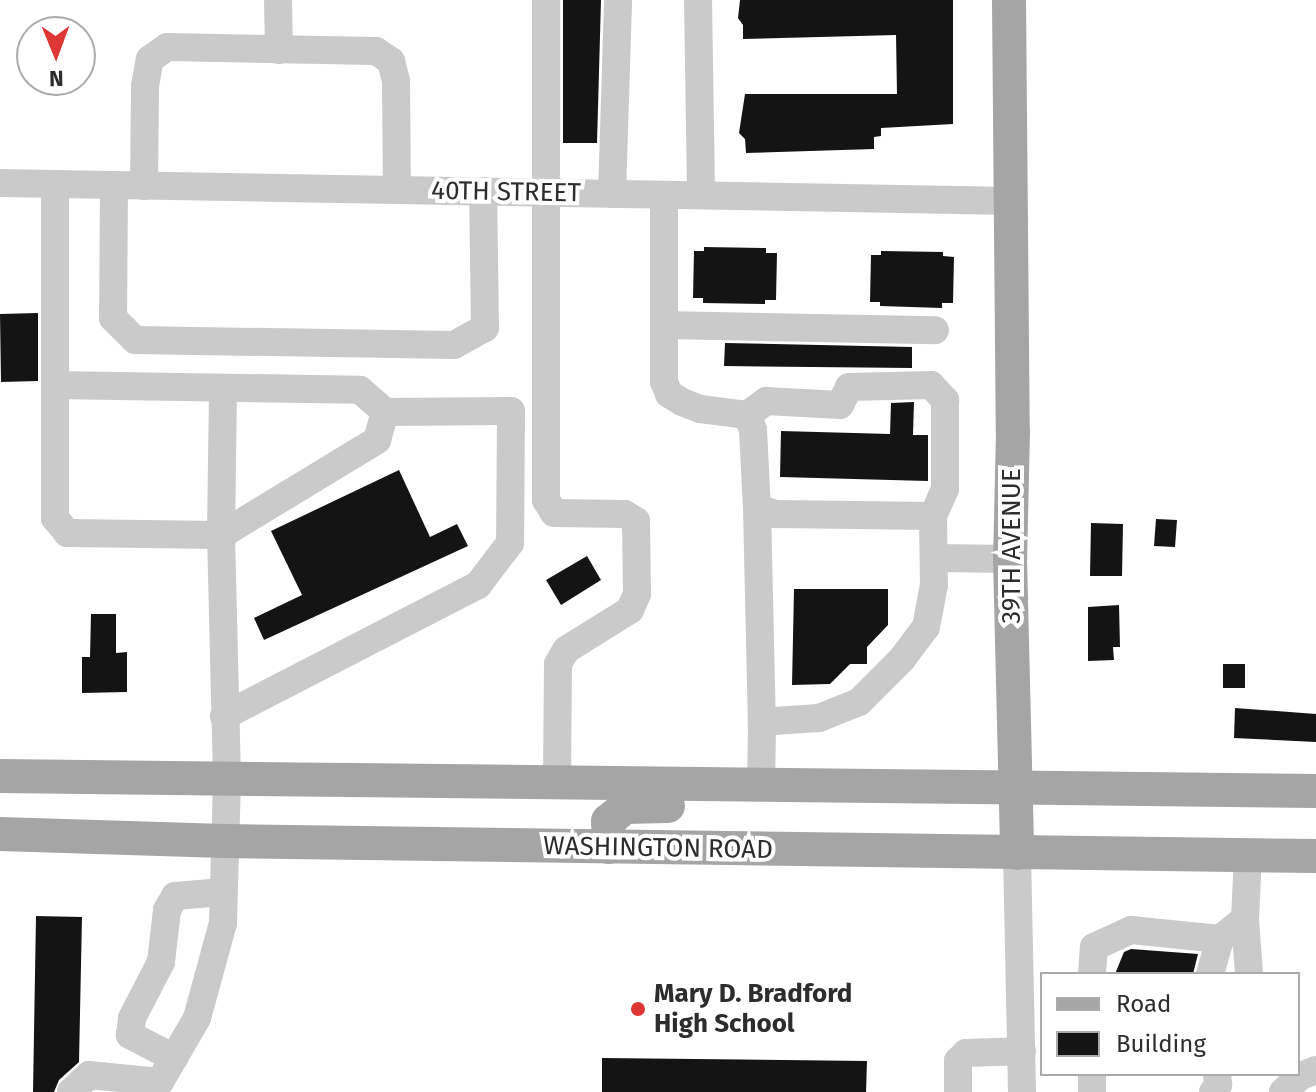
<!DOCTYPE html>
<style>
body{margin:0}
#map{position:relative;width:1316px;height:1092px;overflow:hidden;background:#fff;font-family:"Fira Sans",sans-serif}
div>[style]{position:absolute}
[style*='--x']{left:calc(var(--x)*1px);top:calc(var(--y)*1px);width:calc(var(--w)*1px);rotate:calc(var(--a)*1deg)}
.building>*{inset:0;background:#141414}
.minor>*{height:28px;margin:-14px;padding:0 14px;transform-origin:14px;border-radius:14px;background:#cacaca}
.major>*{height:34px;margin:-17px;padding:0 17px;transform-origin:17px;border-radius:17px;background:#a5a5a5}
.dots>*{width:22px;height:22px;translate:-50% -50%;box-sizing:border-box;border:4px solid #fff;border-radius:50%}
span{translate:-50% -50%;white-space:nowrap;text-align:center;line-height:1.15;-webkit-text-stroke:8px #fff;paint-order:stroke}
.street-label{font-size:26px;color:#2d2d2d}
.poi-label{font-size:26px;color:#2d2d2d;font-weight:700}
.left{translate:0 -50%;text-align:left}
.legend{position:absolute;left:1040px;top:972px;width:260px;height:104px;box-sizing:border-box;background:#fff;border:2px solid #ababab;margin:0;padding:10px 14px;list-style:none;font-size:24px;color:#2d2d2d}
.legend li{display:flex;align-items:center;gap:16px;height:40px}
.legend b{width:40px;border:2px solid #ababab}
.north{position:absolute;left:16px;top:16px;width:80px;height:80px;box-sizing:border-box;background:#fff;border:2px solid #ababab;border-radius:50%;rotate:179deg;font-size:22px;font-weight:700;line-height:32px;text-align:center;color:#2d2d2d}
.north::after{content:'';display:block;margin:auto;width:28px;height:36px;background:#de3634;clip-path:polygon(50% 0,100% 100%,50% 72%,0 100%)}
</style>
<div id="map">
<div class="building">
<i style="clip-path:polygon(563px 0,601px 0,597px 143px,563px 143px)"></i>
<i style="clip-path:polygon(740px 0,953px 0,953px 124px,881px 128px,881px 136px,874px 137px,874px 149px,746px 153px,745px 139px,739px 133px,745px 94px,897px 94px,896px 35px,743px 39px,743px 25px,738px 18px)"></i>
<i style="clip-path:polygon(704px 247px,766px 248px,766px 253px,777px 253px,776px 300px,765px 300px,765px 304px,703px 303px,703px 298px,693px 298px,694px 251px,704px 251px)"></i>
<i style="clip-path:polygon(881px 251px,943px 252px,943px 256px,954px 257px,953px 303px,942px 303px,942px 308px,880px 306px,880px 302px,870px 302px,871px 255px,881px 255px)"></i>
<i style="clip-path:polygon(38px 313px,38px 381px,1px 382px,0 314px)"></i>
<i style="clip-path:polygon(725px 343px,912px 347px,912px 368px,724px 366px)"></i>
<i style="clip-path:polygon(914px 402px,913px 435px,928px 435px,928px 481px,780px 477px,781px 431px,890px 434px,891px 403px)"></i>
<i style="clip-path:polygon(399px 470px,430px 537px,457px 524px,468px 546px,264px 640px,254px 618px,302px 595px,271px 531px)"></i>
<i style="clip-path:polygon(1156px 519px,1177px 520px,1175px 547px,1154px 546px)"></i>
<i style="clip-path:polygon(1091px 523px,1123px 524px,1122px 576px,1090px 576px)"></i>
<i style="clip-path:polygon(587px 556px,601px 580px,561px 605px,546px 580px)"></i>
<i style="clip-path:polygon(794px 589px,888px 589px,888px 625px,867px 647px,867px 664px,850px 664px,830px 684px,792px 685px)"></i>
<i style="clip-path:polygon(1119px 605px,1120px 647px,1113px 647px,1114px 660px,1088px 661px,1088px 607px)"></i>
<i style="clip-path:polygon(91px 614px,116px 614px,116px 653px,127px 652px,127px 692px,82px 693px,82px 657px,90px 657px)"></i>
<i style="clip-path:polygon(1223px 664px,1245px 664px,1245px 688px,1223px 688px)"></i>
<i style="clip-path:polygon(1235px 708px,1316px 714px,1316px 742px,1234px 738px)"></i>
<i style="clip-path:polygon(36px 916px,82px 917px,79px 1062px,59px 1080px,54px 1092px,33px 1092px)"></i>
<i style="clip-path:polygon(1131px 949px,1198px 954px,1193px 974px,1115px 974px,1124px 952px)"></i>
<i style="clip-path:polygon(602px 1058px,867px 1061px,866px 1092px,602px 1092px)"></i>
</div>
<div class="minor">
<i style="--x:278;--y:0;--w:50;--a:88.9"></i>
<i style="--x:546;--y:0;--w:500;--a:90"></i>
<i style="--x:546;--y:500;--w:15;--a:58"></i>
<i style="--x:554;--y:513;--w:71;--a:0.8"></i>
<i style="--x:625;--y:514;--w:13;--a:32"></i>
<i style="--x:636;--y:521;--w:73;--a:89.2"></i>
<i style="--x:637;--y:594;--w:17;--a:114"></i>
<i style="--x:630;--y:610;--w:75;--a:148"></i>
<i style="--x:566;--y:650;--w:16;--a:120"></i>
<i style="--x:558;--y:664;--w:120;--a:90.5"></i>
<i style="--x:698;--y:0;--w:195;--a:89.1"></i>
<i style="--x:0;--y:183;--w:1012;--a:1.02"></i>
<i style="--x:55;--y:184;--w:334;--a:90"></i>
<i style="--x:55;--y:518;--w:19;--a:51"></i>
<i style="--x:67;--y:533;--w:154;--a:0.7"></i>
<i style="--x:221;--y:535;--w:183;--a:-31.3"></i>
<i style="--x:377;--y:440;--w:29;--a:-74"></i>
<i style="--x:385;--y:412;--w:126;--a:-0.5"></i>
<i style="--x:511;--y:411;--w:132;--a:90.4"></i>
<i style="--x:510;--y:543;--w:53;--a:127.3"></i>
<i style="--x:478;--y:585;--w:286;--a:152.7"></i>
<i style="--x:114;--y:185;--w:133;--a:90.4"></i>
<i style="--x:113;--y:318;--w:31;--a:45"></i>
<i style="--x:135;--y:340;--w:319;--a:0.9"></i>
<i style="--x:454;--y:345;--w:35;--a:-29"></i>
<i style="--x:485;--y:328;--w:137;--a:-90.8"></i>
<i style="--x:144;--y:186;--w:100;--a:-89.4"></i>
<i style="--x:145;--y:86;--w:27;--a:-80"></i>
<i style="--x:150;--y:59;--w:21;--a:-35"></i>
<i style="--x:167;--y:47;--w:209;--a:1.1"></i>
<i style="--x:376;--y:51;--w:18;--a:34"></i>
<i style="--x:391;--y:61;--w:21;--a:76"></i>
<i style="--x:396;--y:81;--w:109;--a:89.5"></i>
<i style="--x:612;--y:194;--w:194;--a:-88.2"></i>
<i style="--x:664;--y:195;--w:187;--a:90"></i>
<i style="--x:664;--y:382;--w:13;--a:67"></i>
<i style="--x:669;--y:394;--w:15;--a:32"></i>
<i style="--x:682;--y:402;--w:19;--a:21"></i>
<i style="--x:700;--y:409;--w:47;--a:7.3"></i>
<i style="--x:747;--y:415;--w:16;--a:68"></i>
<i style="--x:753;--y:430;--w:78;--a:87.1"></i>
<i style="--x:757;--y:508;--w:20;--a:18"></i>
<i style="--x:776;--y:514;--w:157;--a:0.7"></i>
<i style="--x:933;--y:516;--w:69;--a:89.2"></i>
<i style="--x:934;--y:585;--w:43;--a:100.8"></i>
<i style="--x:926;--y:627;--w:39;--a:127"></i>
<i style="--x:903;--y:658;--w:62;--a:135"></i>
<i style="--x:859;--y:702;--w:43;--a:158.2"></i>
<i style="--x:819;--y:718;--w:45;--a:176.2"></i>
<i style="--x:774;--y:721;--w:13;--a:162"></i>
<i style="--x:762;--y:725;--w:61;--a:90.9"></i>
<i style="--x:664;--y:325;--w:271;--a:1.1"></i>
<i style="--x:55;--y:385;--w:305;--a:0.9"></i>
<i style="--x:360;--y:390;--w:33;--a:41"></i>
<i style="--x:747;--y:415;--w:24;--a:-36"></i>
<i style="--x:766;--y:401;--w:74;--a:3.1"></i>
<i style="--x:840;--y:405;--w:20;--a:-63"></i>
<i style="--x:849;--y:387;--w:82;--a:-1.4"></i>
<i style="--x:931;--y:385;--w:21;--a:47"></i>
<i style="--x:945;--y:400;--w:89;--a:90"></i>
<i style="--x:945;--y:489;--w:30;--a:114"></i>
<i style="--x:757;--y:508;--w:217;--a:88.7"></i>
<i style="--x:936;--y:558;--w:74;--a:0.8"></i>
<i style="--x:1017;--y:853;--w:239;--a:88.8"></i>
<i style="--x:1245;--y:919;--w:55;--a:85.8"></i>
<i style="--x:1092;--y:974;--w:27;--a:-86"></i>
<i style="--x:1094;--y:947;--w:41;--a:-24.7"></i>
<i style="--x:1131;--y:930;--w:89;--a:5.8"></i>
<i style="--x:1210;--y:974;--w:36;--a:-74"></i>
<i style="--x:1220;--y:939;--w:32;--a:-39"></i>
<i style="--x:1245;--y:919;--w:64;--a:-87.3"></i>
<i style="--x:174;--y:1058;--w:50;--a:-152.4"></i>
<i style="--x:130;--y:1035;--w:17;--a:-83"></i>
<i style="--x:132;--y:1018;--w:63;--a:-62.6"></i>
<i style="--x:161;--y:962;--w:52;--a:-83.4"></i>
<i style="--x:167;--y:910;--w:16;--a:-60"></i>
<i style="--x:175;--y:896;--w:48;--a:-4.8"></i>
<i style="--x:1092;--y:1074;--w:18;--a:90"></i>
<i style="--x:71;--y:1092;--w:25;--a:-43"></i>
<i style="--x:89;--y:1075;--w:71;--a:5.6"></i>
<i style="--x:154;--y:1092;--w:86;--a:-59.8"></i>
<i style="--x:197;--y:1018;--w:98;--a:-74.7"></i>
<i style="--x:223;--y:923;--w:144;--a:-88.4"></i>
<i style="--x:227;--y:779;--w:244;--a:-91.4"></i>
<i style="--x:221;--y:535;--w:147;--a:-89.2"></i>
<i style="--x:958;--y:1092;--w:31;--a:-90"></i>
<i style="--x:958;--y:1061;--w:11;--a:-45"></i>
<i style="--x:966;--y:1053;--w:56;--a:-2"></i>
<i style="--x:1213;--y:1092;--w:9;--a:-54"></i>
<i style="--x:1218;--y:1085;--w:11;--a:-95"></i>
<i style="--x:1283;--y:1092;--w:24;--a:-42"></i>
<i style="--x:1301;--y:1076;--w:16;--a:-22"></i>
</div>
<div class="major">
<i style="--x:1009;--y:0;--w:431;--a:89.5"></i>
<i style="--x:1013;--y:431;--w:128;--a:91.3"></i>
<i style="--x:1010;--y:559;--w:294;--a:88.6"></i>
<i style="--x:0;--y:776;--w:1316;--a:0.65"></i>
<i style="--x:0;--y:834;--w:224;--a:1.8"></i>
<i style="--x:224;--y:841;--w:1092;--a:0.79"></i>
<i style="--x:609;--y:847;--w:26;--a:-92"></i>
<i style="--x:608;--y:821;--w:22;--a:-39"></i>
<i style="--x:625;--y:807;--w:43;--a:-1.3"></i>
</div>
<div class="dots">
<i style="left:638px;top:1009px;background:#de3634"></i>
</div>
<div class="street-label">
<span style="left:506px;top:192px;rotate:1deg">40TH STREET</span>
<span style="left:1012px;top:546px;rotate:-90deg">39TH AVENUE</span>
<span style="left:658px;top:848px;rotate:1deg">WASHINGTON ROAD</span>
</div>
<div class="poi-label">
<span class="left" style="left:654px;top:1009px">Mary D. Bradford<br>High School</span>
</div>
<ul class="legend">
<li><b style="height:10px;background:#a5a5a5"></b>Road</li>
<li><b style="height:22px;background:#141414"></b>Building</li>
</ul>
<div class="north">N</div>
</div>
